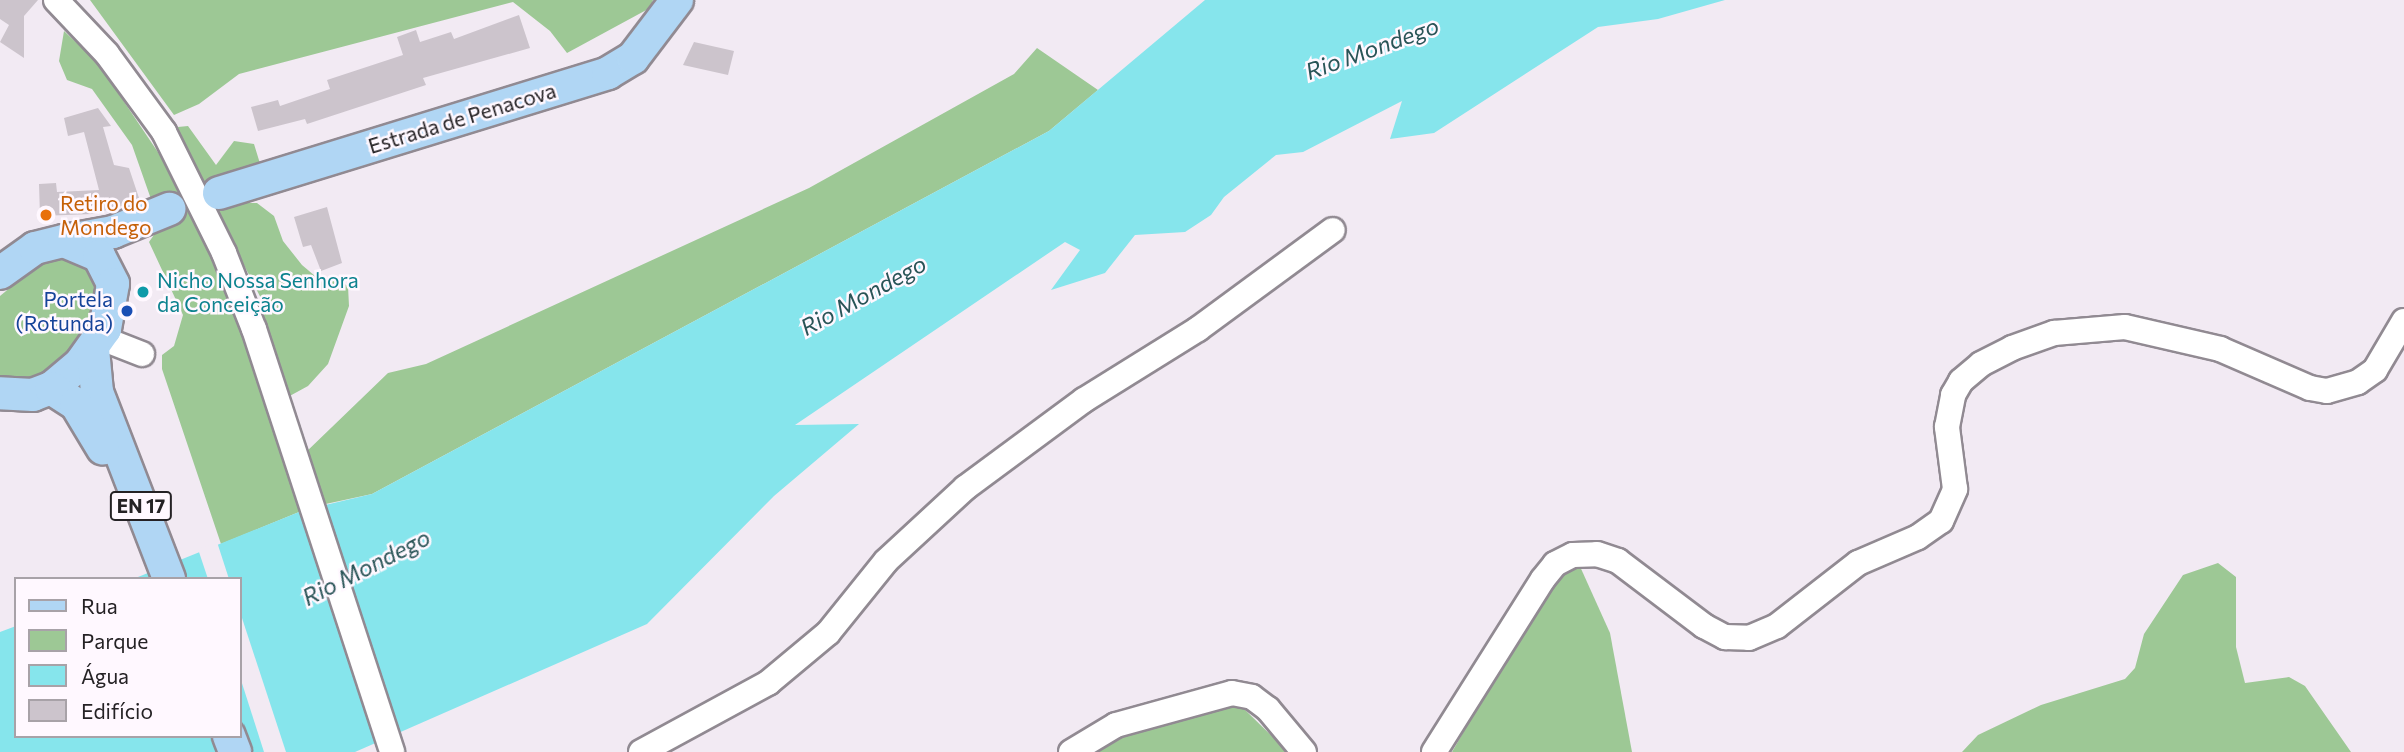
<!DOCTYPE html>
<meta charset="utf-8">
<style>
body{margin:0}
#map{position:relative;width:2404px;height:752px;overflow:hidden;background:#f2eaf3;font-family:Commissioner,sans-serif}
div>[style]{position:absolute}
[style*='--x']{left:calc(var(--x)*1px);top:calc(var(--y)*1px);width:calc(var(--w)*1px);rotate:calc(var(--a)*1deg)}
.green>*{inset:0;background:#9dc895}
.water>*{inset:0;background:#86e5ec}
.pier>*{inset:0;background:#f2eaf3}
.building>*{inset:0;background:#ccc4cc}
.roads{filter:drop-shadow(2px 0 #918a92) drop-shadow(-2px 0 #918a92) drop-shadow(0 2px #918a92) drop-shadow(0 -2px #918a92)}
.minor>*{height:24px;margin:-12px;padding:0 12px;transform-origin:12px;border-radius:12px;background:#fff}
.major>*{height:32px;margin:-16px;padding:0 16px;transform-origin:16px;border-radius:16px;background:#b0d6f4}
.dots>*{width:19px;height:19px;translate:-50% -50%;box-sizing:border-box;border:4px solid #fff8ff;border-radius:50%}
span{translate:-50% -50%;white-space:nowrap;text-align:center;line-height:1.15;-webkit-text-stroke:5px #fff8ff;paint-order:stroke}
.shield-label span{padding:2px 5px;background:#fff8ff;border:2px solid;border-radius:5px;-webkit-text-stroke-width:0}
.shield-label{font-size:19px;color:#252225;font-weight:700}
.street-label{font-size:21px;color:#252225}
.food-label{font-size:21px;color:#c56008}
.left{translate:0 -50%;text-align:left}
.culture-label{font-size:21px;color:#0d838f}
.transit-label{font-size:21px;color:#164399}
.right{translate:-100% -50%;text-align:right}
.water-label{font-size:23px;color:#295457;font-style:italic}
.legend{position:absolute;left:14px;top:577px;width:228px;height:161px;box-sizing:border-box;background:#fff8ff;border:2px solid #a8a2a8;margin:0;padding:9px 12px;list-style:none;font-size:21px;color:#252225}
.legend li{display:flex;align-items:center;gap:14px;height:35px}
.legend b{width:35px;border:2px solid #a8a2a8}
</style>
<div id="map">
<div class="green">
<i style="clip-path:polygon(90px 0,653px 0,650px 8px,567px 53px,550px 31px,513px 2px,239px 74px,199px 104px,174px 115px)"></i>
<i style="clip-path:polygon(64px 31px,98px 63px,180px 185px,223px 276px,304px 510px,221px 544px,162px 369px,162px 355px,174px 346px,183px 315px,149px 242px,158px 229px,152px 202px,132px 145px,92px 89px,67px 80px,59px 61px)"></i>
<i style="clip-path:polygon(1037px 48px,1098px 90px,1049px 131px,372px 494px,321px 505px,304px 454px,388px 373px,426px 364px,809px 188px,1014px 74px)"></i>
<i style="clip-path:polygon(188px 126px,216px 165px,234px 141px,254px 144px,262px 170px,224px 203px,257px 203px,274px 216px,283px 241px,302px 265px,315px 276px,334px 278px,348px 286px,349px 306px,328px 364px,308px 386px,286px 398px,262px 327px,265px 306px,178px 137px,178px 127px)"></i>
<i style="clip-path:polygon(64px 257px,90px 269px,98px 280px,102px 303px,86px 337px,62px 362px,33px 380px,0 379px,0 296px,45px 259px)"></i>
<i style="clip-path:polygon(1578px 562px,1610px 633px,1632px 752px,1452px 752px,1547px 586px)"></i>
<i style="clip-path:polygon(2218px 563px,2236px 577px,2236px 647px,2245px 683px,2289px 677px,2305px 686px,2351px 752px,1962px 752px,1978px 735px,2041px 705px,2125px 679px,2135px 668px,2144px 634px,2183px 575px)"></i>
<i style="clip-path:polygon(1239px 704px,1288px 752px,1088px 752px,1118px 734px,1211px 705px)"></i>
</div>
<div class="water">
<i style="clip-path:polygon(1205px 0,1725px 0,1658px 19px,1598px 27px,1434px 133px,1390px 139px,1402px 101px,1303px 152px,1276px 155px,1224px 197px,1211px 215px,1185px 232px,1135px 235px,1105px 273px,1051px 290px,1080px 250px,1065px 242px,795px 425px,859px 424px,774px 496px,647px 624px,355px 752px,0 752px,0 632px,16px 626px,16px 736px,240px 736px,240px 579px,133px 579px,304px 510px,372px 494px,1049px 131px)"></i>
</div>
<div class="pier">
<i style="clip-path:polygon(217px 542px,229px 579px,208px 579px,198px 549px)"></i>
<i style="clip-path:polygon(240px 612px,286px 752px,264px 752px,240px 677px)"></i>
</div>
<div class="building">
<i style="clip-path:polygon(0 0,38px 0,24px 16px,24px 58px,0 42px,9px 25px,0 19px)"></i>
<i style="clip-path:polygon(519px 15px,530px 48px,423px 78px,426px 85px,307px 124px,305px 119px,258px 131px,251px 107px,278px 100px,280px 106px,330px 89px,327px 80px,403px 55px,397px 37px,416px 30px,420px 42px,451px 32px,454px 39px)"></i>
<i style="clip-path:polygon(694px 42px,734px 51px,728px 75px,683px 65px)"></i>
<i style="clip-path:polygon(98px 108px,111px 126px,103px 127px,114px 165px,129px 168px,140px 201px,92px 214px,40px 216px,39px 184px,56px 183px,57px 192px,99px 190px,84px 132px,68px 136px,64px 118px)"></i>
<i style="clip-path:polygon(327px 207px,342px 263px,321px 271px,311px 245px,303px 247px,294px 217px)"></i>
</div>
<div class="roads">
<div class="minor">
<i style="--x:56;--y:0;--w:74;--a:46.6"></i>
<i style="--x:107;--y:54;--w:97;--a:53.8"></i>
<i style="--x:164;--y:132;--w:135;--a:63.6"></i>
<i style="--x:224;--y:253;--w:82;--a:68.5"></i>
<i style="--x:254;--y:329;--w:445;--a:71.9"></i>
<i style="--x:101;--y:338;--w:44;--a:21.3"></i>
<i style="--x:641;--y:752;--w:145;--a:-28.5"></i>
<i style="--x:768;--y:683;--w:78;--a:-39.8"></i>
<i style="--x:828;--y:633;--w:92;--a:-51.1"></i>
<i style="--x:886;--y:561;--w:108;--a:-42.7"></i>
<i style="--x:965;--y:488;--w:148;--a:-36.5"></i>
<i style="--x:1084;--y:400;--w:134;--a:-31.9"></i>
<i style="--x:1198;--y:329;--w:167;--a:-36.3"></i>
<i style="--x:1071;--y:752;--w:52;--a:-31"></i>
<i style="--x:1116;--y:725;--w:120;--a:-15.4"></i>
<i style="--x:1232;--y:693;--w:20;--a:11"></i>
<i style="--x:1252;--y:697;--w:20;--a:37"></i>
<i style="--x:1268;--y:709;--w:56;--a:50.1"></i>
<i style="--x:1434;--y:752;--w:204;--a:-57.8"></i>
<i style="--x:1543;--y:579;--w:19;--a:-51"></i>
<i style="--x:1555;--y:564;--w:20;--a:-27"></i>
<i style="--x:1573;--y:555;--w:24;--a:-2"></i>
<i style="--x:1597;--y:554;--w:22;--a:18"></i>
<i style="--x:1618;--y:561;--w:108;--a:37.1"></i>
<i style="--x:1704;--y:626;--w:24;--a:28"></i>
<i style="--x:1725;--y:637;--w:24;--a:2"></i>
<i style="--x:1749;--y:638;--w:30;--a:-23"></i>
<i style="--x:1777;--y:626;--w:103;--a:-37.9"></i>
<i style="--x:1858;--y:563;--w:65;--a:-23.4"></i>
<i style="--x:1918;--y:537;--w:28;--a:-35"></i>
<i style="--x:1941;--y:521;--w:35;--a:-66"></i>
<i style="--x:1955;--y:489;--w:63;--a:-97.4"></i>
<i style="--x:1947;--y:427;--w:33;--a:-79"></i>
<i style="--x:1953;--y:395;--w:16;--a:-60"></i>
<i style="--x:1961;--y:381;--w:26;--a:-40"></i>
<i style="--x:1981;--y:364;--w:35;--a:-27"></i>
<i style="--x:2012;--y:348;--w:45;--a:-19.7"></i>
<i style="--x:2054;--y:333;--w:71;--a:-4.8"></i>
<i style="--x:2125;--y:327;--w:98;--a:13"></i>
<i style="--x:2220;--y:349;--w:98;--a:23.4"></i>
<i style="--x:2310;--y:388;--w:17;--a:10"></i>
<i style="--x:2327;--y:391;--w:32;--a:-16"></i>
<i style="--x:2358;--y:382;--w:21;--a:-35"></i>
<i style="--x:2375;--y:370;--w:57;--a:-59.4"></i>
</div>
<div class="major">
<i style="--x:219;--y:193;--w:407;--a:-17.1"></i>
<i style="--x:608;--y:73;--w:29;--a:-31"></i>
<i style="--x:633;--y:58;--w:73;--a:-52.8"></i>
<i style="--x:64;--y:241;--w:50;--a:-10.4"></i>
<i style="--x:113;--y:232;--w:61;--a:-22.3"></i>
<i style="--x:0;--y:273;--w:43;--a:-35.5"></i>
<i style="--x:35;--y:248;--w:30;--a:-14"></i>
<i style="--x:64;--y:241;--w:38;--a:23"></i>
<i style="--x:99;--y:256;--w:31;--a:63"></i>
<i style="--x:113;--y:284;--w:46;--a:100.1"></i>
<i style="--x:105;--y:329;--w:43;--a:125.5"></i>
<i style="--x:80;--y:364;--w:38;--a:140"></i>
<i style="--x:51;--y:388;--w:19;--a:159"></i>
<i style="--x:33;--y:395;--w:33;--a:-177"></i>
<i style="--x:93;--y:349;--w:43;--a:84.7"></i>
<i style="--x:97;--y:392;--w:200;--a:68.9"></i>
<i style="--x:51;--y:388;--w:30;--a:33"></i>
<i style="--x:76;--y:404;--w:52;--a:59"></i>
<i style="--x:229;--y:736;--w:17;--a:69"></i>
</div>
</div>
<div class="dots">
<i style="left:46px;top:215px;background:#e8710a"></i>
<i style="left:143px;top:292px;background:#0f9aa8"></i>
<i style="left:127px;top:311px;background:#1a4fb4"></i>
</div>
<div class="shield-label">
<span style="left:141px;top:506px">EN 17</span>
</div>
<div class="street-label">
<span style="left:462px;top:118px;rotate:-17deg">Estrada de Penacova</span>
</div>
<div class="food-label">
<span class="left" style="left:60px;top:215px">Retiro do<br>Mondego</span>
</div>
<div class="culture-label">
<span class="left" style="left:157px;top:292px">Nicho Nossa Senhora<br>da Conceição</span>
</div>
<div class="transit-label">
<span class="right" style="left:113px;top:311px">Portela<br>(Rotunda)</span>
</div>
<div class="water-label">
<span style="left:1372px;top:48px;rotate:-20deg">Rio Mondego</span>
<span style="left:863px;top:295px;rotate:-29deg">Rio Mondego</span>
<span style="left:366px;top:567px;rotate:-27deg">Rio Mondego</span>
</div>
<ul class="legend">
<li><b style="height:9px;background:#b0d6f4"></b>Rua</li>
<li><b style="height:19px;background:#9dc895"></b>Parque</li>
<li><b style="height:19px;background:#86e5ec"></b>Água</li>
<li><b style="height:19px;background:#ccc4cc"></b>Edifício</li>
</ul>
</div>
